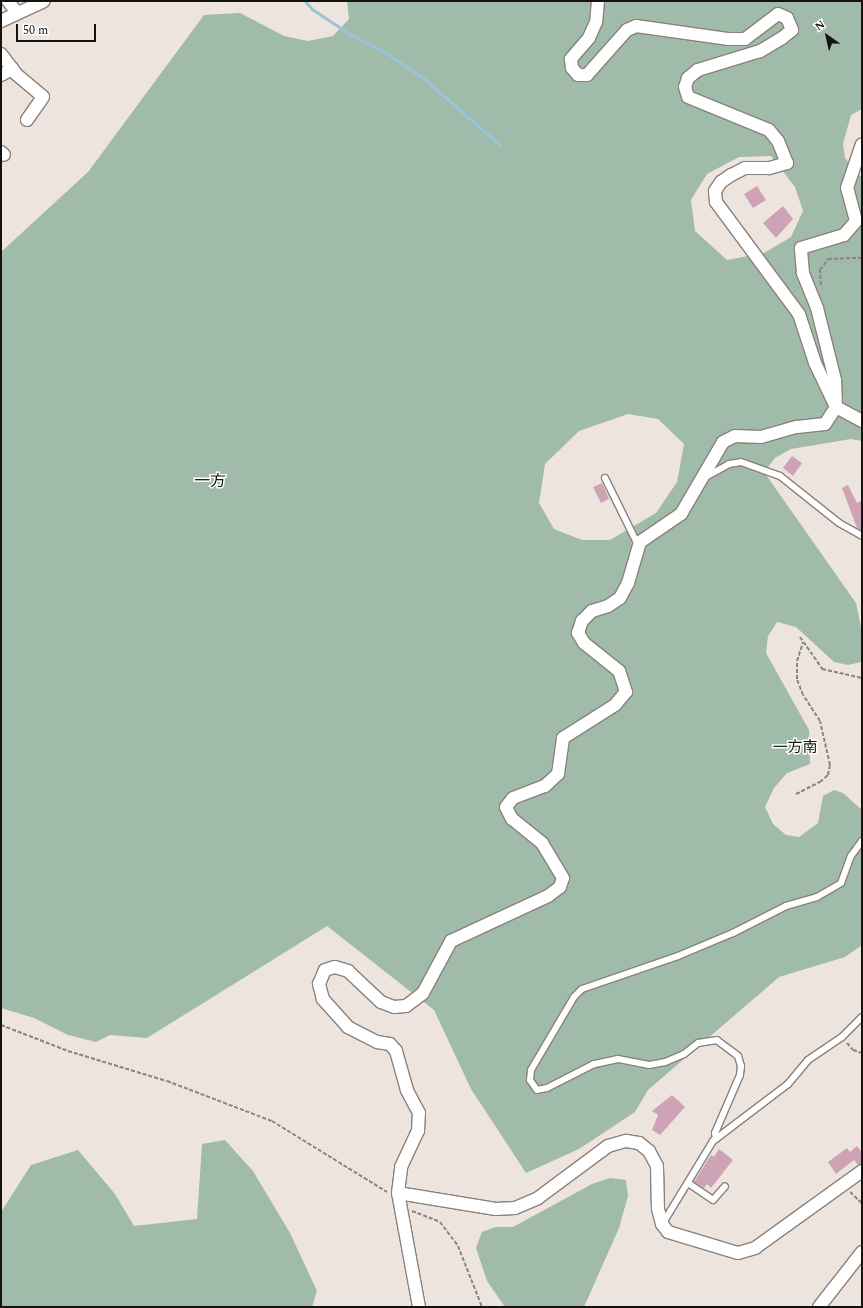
<!DOCTYPE html>
<meta charset="utf-8">
<style>
body{margin:0}
#map{position:relative;width:863px;height:1308px;overflow:hidden;background:#eee4de;font-family:Spectral,"Noto Sans JP",serif}
div>[style]{position:absolute}
[style*='--x']{left:calc(var(--x)*1px);top:calc(var(--y)*1px);width:calc(var(--w)*1px);rotate:calc(var(--a)*1deg)}
.green>*{inset:0;background:#a0bba9}
.stream>*{height:3px;margin:-1.5px;padding:0 1.5px;transform-origin:1.5px;border-radius:1.5px;background:#99c4dc}
.building>*{inset:0;background:#cea3b6}
.path>*{height:2px;margin-top:-1px;transform-origin:0;background:repeating-linear-gradient(90deg,#8b8480 0 4px,transparent 0 6px)}
.roads{filter:drop-shadow(1px 0 #8a817c) drop-shadow(-1px 0 #8a817c) drop-shadow(0 1px #8a817c) drop-shadow(0 -1px #8a817c)}
.service>*{height:6px;margin:-3px;padding:0 3px;transform-origin:3px;border-radius:3px;background:#fff}
.minor>*{height:12px;margin:-6px;padding:0 6px;transform-origin:6px;border-radius:6px;background:#fff}
span{translate:-50% -50%;white-space:nowrap;text-align:center;line-height:1.15;-webkit-text-stroke:3px #fff;paint-order:stroke}
.neighbourhood-label{font-size:15px;color:#151210}
.quarter-label{font-size:16px;color:#151210}
.frame{position:absolute;inset:0;border:2px solid #151210;pointer-events:none}
.north{position:absolute;left:807px;top:16px;width:40px;height:40px;-webkit-text-stroke:3px #fff;paint-order:stroke;rotate:326deg;font-size:11px;font-weight:700;line-height:16px;text-align:center;color:#151210}
.north::after{content:'';display:block;margin:auto;width:14px;height:18px;background:#151210;clip-path:polygon(50% 0,100% 100%,50% 72%,0 100%)}
.scale{position:absolute;left:16px;top:24px;width:80px;height:18px;box-sizing:border-box;border:2px solid #151210;border-top:0;padding-left:5px;font-size:12px;line-height:14px;white-space:nowrap;color:#151210;-webkit-text-stroke:3px #fff;paint-order:stroke}
</style>
<div id="map">
<div class="green">
<i style="clip-path:polygon(evenodd,347px 1px,862px 1px,862px 109px,851px 115px,843px 144px,845px 158px,862px 178px,862px 441px,851px 439px,791px 449px,775px 458px,764px 472px,856px 603px,862px 632px,861px 662px,848px 665px,834px 662px,796px 627px,777px 622px,768px 636px,766px 653px,809px 730px,810px 764px,787px 773px,774px 788px,765px 807px,773px 824px,786px 835px,799px 837px,818px 823px,823px 796px,834px 790px,843px 793px,862px 810px,862px 945px,845px 957px,779px 977px,648px 1090px,635px 1112px,579px 1149px,526px 1173px,471px 1089px,434px 1010px,327px 926px,147px 1038px,110px 1035px,96px 1042px,68px 1035px,34px 1018px,1px 1008px,1px 252px,88px 172px,204px 15px,240px 13px,284px 36px,308px 41px,333px 36px,349px 19px,347px 1px,771px 156px,795px 187px,803px 211px,791px 237px,764px 253px,727px 260px,695px 231px,691px 200px,707px 174px,739px 157px,771px 156px,347px 1px,628px 414px,658px 419px,684px 444px,677px 482px,656px 513px,610px 540px,582px 540px,554px 529px,539px 503px,545px 464px,579px 431px,628px 414px)"></i>
<i style="clip-path:polygon(225px 1140px,253px 1171px,290px 1233px,317px 1291px,312px 1307px,1px 1307px,1px 1212px,31px 1165px,78px 1150px,115px 1194px,134px 1226px,197px 1219px,202px 1144px)"></i>
<i style="clip-path:polygon(610px 1178px,626px 1180px,628px 1196px,619px 1228px,584px 1307px,505px 1307px,487px 1281px,476px 1248px,482px 1232px,496px 1227px,513px 1227px,592px 1184px)"></i>
</div>
<div class="stream">
<i style="--x:305;--y:1;--w:11;--a:49"></i>
<i style="--x:312;--y:9;--w:43;--a:33.7"></i>
<i style="--x:348;--y:33;--w:45;--a:27.7"></i>
<i style="--x:388;--y:54;--w:42;--a:34.4"></i>
<i style="--x:423;--y:78;--w:102;--a:41"></i>
</div>
<div class="building">
<i style="clip-path:polygon(757px 186px,766px 200px,753px 208px,744px 194px)"></i>
<i style="clip-path:polygon(783px 206px,793px 219px,776px 238px,763px 223px)"></i>
<i style="clip-path:polygon(792px 456px,802px 463px,793px 476px,783px 468px)"></i>
<i style="clip-path:polygon(602px 483px,609px 499px,601px 503px,593px 487px)"></i>
<i style="clip-path:polygon(848px 485px,857px 503px,862px 500px,862px 531px,857px 528px,842px 488px)"></i>
<i style="clip-path:polygon(672px 1095px,685px 1107px,660px 1135px,652px 1130px,658px 1115px,652px 1111px)"></i>
<i style="clip-path:polygon(857px 1146px,862px 1152px,862px 1164px,858px 1165px,854px 1160px,836px 1174px,828px 1162px,847px 1148px,850px 1152px)"></i>
<i style="clip-path:polygon(719px 1149px,733px 1160px,711px 1188px,707px 1184px,704px 1188px,694px 1182px,711px 1155px,714px 1157px)"></i>
</div>
<div class="path">
<i style="--x:821;--y:285;--w:15;--a:-94"></i>
<i style="--x:820;--y:270;--w:14;--a:-54"></i>
<i style="--x:828;--y:259;--w:34;--a:-2"></i>
<i style="--x:800;--y:637;--w:39;--a:55"></i>
<i style="--x:822;--y:669;--w:41;--a:12.7"></i>
<i style="--x:796;--y:794;--w:27;--a:-27"></i>
<i style="--x:820;--y:782;--w:11;--a:-41"></i>
<i style="--x:828;--y:775;--w:10;--a:-79"></i>
<i style="--x:830;--y:765;--w:45;--a:-102.8"></i>
<i style="--x:820;--y:721;--w:31;--a:-123"></i>
<i style="--x:803;--y:695;--w:17;--a:-111"></i>
<i style="--x:797;--y:679;--w:18;--a:-90"></i>
<i style="--x:797;--y:661;--w:20;--a:-72"></i>
<i style="--x:1;--y:1025;--w:72;--a:21.2"></i>
<i style="--x:68;--y:1051;--w:103;--a:16.9"></i>
<i style="--x:167;--y:1081;--w:112;--a:20.9"></i>
<i style="--x:272;--y:1121;--w:135;--a:31.7"></i>
<i style="--x:847;--y:1043;--w:9;--a:49"></i>
<i style="--x:853;--y:1050;--w:9;--a:18"></i>
<i style="--x:850;--y:1192;--w:16;--a:43"></i>
<i style="--x:412;--y:1211;--w:30;--a:21"></i>
<i style="--x:440;--y:1222;--w:30;--a:53"></i>
<i style="--x:458;--y:1246;--w:66;--a:68.5"></i>
</div>
<div class="roads">
<div class="service">
<i style="--x:605;--y:478;--w:75;--a:63.8"></i>
<i style="--x:704;--y:478;--w:29;--a:-29"></i>
<i style="--x:729;--y:464;--w:12;--a:-9"></i>
<i style="--x:741;--y:462;--w:41;--a:19.7"></i>
<i style="--x:780;--y:476;--w:75;--a:38.5"></i>
<i style="--x:839;--y:523;--w:26;--a:29"></i>
<i style="--x:716;--y:1139;--w:6;--a:-99"></i>
<i style="--x:715;--y:1133;--w:63;--a:-66.7"></i>
<i style="--x:740;--y:1075;--w:9;--a:-84"></i>
<i style="--x:741;--y:1066;--w:10;--a:-107"></i>
<i style="--x:738;--y:1056;--w:26;--a:-143"></i>
<i style="--x:717;--y:1040;--w:19;--a:171"></i>
<i style="--x:698;--y:1043;--w:18;--a:142"></i>
<i style="--x:684;--y:1054;--w:21;--a:157"></i>
<i style="--x:665;--y:1062;--w:16;--a:169"></i>
<i style="--x:649;--y:1065;--w:32;--a:-169"></i>
<i style="--x:618;--y:1059;--w:25;--a:168"></i>
<i style="--x:594;--y:1064;--w:53;--a:152.9"></i>
<i style="--x:547;--y:1088;--w:10;--a:169"></i>
<i style="--x:537;--y:1090;--w:12;--a:-125"></i>
<i style="--x:530;--y:1080;--w:10;--a:-84"></i>
<i style="--x:531;--y:1070;--w:85;--a:-59.5"></i>
<i style="--x:574;--y:997;--w:11;--a:-45"></i>
<i style="--x:582;--y:989;--w:102;--a:-19"></i>
<i style="--x:678;--y:956;--w:60;--a:-22.7"></i>
<i style="--x:733;--y:933;--w:59;--a:-27"></i>
<i style="--x:786;--y:906;--w:32;--a:-16"></i>
<i style="--x:817;--y:897;--w:28;--a:-30"></i>
<i style="--x:841;--y:883;--w:29;--a:-70"></i>
<i style="--x:851;--y:856;--w:19;--a:-54"></i>
<i style="--x:688;--y:1183;--w:30;--a:34"></i>
<i style="--x:713;--y:1200;--w:18;--a:-49"></i>
<i style="--x:663;--y:1223;--w:96;--a:-58.6"></i>
<i style="--x:713;--y:1141;--w:94;--a:-37.2"></i>
<i style="--x:788;--y:1084;--w:31;--a:-50"></i>
<i style="--x:808;--y:1060;--w:41;--a:-34.1"></i>
<i style="--x:842;--y:1037;--w:28;--a:-45"></i>
</div>
<div class="minor">
<i style="--x:8;--y:1;--w:15;--a:53"></i>
<i style="--x:598;--y:1;--w:21;--a:95"></i>
<i style="--x:596;--y:22;--w:17;--a:114"></i>
<i style="--x:589;--y:38;--w:28;--a:131"></i>
<i style="--x:571;--y:59;--w:9;--a:84"></i>
<i style="--x:572;--y:68;--w:9;--a:49"></i>
<i style="--x:578;--y:75;--w:9;--a:0"></i>
<i style="--x:587;--y:75;--w:60;--a:-48.4"></i>
<i style="--x:627;--y:30;--w:10;--a:-24"></i>
<i style="--x:636;--y:26;--w:94;--a:8"></i>
<i style="--x:729;--y:39;--w:16;--a:0"></i>
<i style="--x:745;--y:39;--w:41;--a:-37.1"></i>
<i style="--x:778;--y:14;--w:10;--a:24"></i>
<i style="--x:787;--y:18;--w:13;--a:67"></i>
<i style="--x:792;--y:30;--w:13;--a:141"></i>
<i style="--x:782;--y:38;--w:26;--a:149"></i>
<i style="--x:760;--y:51;--w:65;--a:163"></i>
<i style="--x:698;--y:70;--w:13;--a:141"></i>
<i style="--x:688;--y:78;--w:9;--a:108"></i>
<i style="--x:685;--y:87;--w:10;--a:73"></i>
<i style="--x:688;--y:97;--w:87;--a:22.2"></i>
<i style="--x:769;--y:130;--w:14;--a:51"></i>
<i style="--x:778;--y:141;--w:24;--a:68"></i>
<i style="--x:787;--y:163;--w:19;--a:164"></i>
<i style="--x:769;--y:168;--w:24;--a:180"></i>
<i style="--x:745;--y:168;--w:16;--a:153"></i>
<i style="--x:731;--y:175;--w:12;--a:145"></i>
<i style="--x:721;--y:182;--w:11;--a:124"></i>
<i style="--x:715;--y:191;--w:11;--a:85"></i>
<i style="--x:716;--y:202;--w:139;--a:53.5"></i>
<i style="--x:799;--y:314;--w:52;--a:71.9"></i>
<i style="--x:815;--y:363;--w:49;--a:64.5"></i>
<i style="--x:836;--y:407;--w:30;--a:28"></i>
<i style="--x:1;--y:21;--w:47;--a:-24.9"></i>
<i style="--x:1;--y:54;--w:25;--a:53"></i>
<i style="--x:16;--y:74;--w:35;--a:40"></i>
<i style="--x:43;--y:97;--w:28;--a:125"></i>
<i style="--x:1;--y:75;--w:13;--a:-29"></i>
<i style="--x:1;--y:152;--w:4;--a:45"></i>
<i style="--x:398;--y:1193;--w:99;--a:9.3"></i>
<i style="--x:496;--y:1209;--w:19;--a:-3"></i>
<i style="--x:515;--y:1208;--w:25;--a:-23"></i>
<i style="--x:538;--y:1198;--w:87;--a:-36.6"></i>
<i style="--x:608;--y:1146;--w:19;--a:-16"></i>
<i style="--x:626;--y:1141;--w:13;--a:9"></i>
<i style="--x:639;--y:1143;--w:13;--a:39"></i>
<i style="--x:649;--y:1151;--w:17;--a:62"></i>
<i style="--x:657;--y:1166;--w:43;--a:88.7"></i>
<i style="--x:658;--y:1209;--w:16;--a:75"></i>
<i style="--x:662;--y:1224;--w:10;--a:53"></i>
<i style="--x:668;--y:1232;--w:73;--a:16.7"></i>
<i style="--x:738;--y:1253;--w:18;--a:-16"></i>
<i style="--x:755;--y:1248;--w:132;--a:-35.7"></i>
<i style="--x:419;--y:1307;--w:116;--a:-100.4"></i>
<i style="--x:398;--y:1193;--w:26;--a:-83"></i>
<i style="--x:401;--y:1167;--w:40;--a:-65"></i>
<i style="--x:418;--y:1131;--w:18;--a:-87"></i>
<i style="--x:419;--y:1113;--w:26;--a:-118"></i>
<i style="--x:407;--y:1090;--w:41;--a:-105.8"></i>
<i style="--x:396;--y:1051;--w:9;--a:-131"></i>
<i style="--x:390;--y:1044;--w:13;--a:-171"></i>
<i style="--x:377;--y:1042;--w:33;--a:-153"></i>
<i style="--x:348;--y:1027;--w:38;--a:-132"></i>
<i style="--x:323;--y:999;--w:16;--a:-105"></i>
<i style="--x:319;--y:984;--w:15;--a:-67"></i>
<i style="--x:325;--y:970;--w:10;--a:-17"></i>
<i style="--x:335;--y:967;--w:14;--a:17"></i>
<i style="--x:348;--y:971;--w:45;--a:43.2"></i>
<i style="--x:381;--y:1002;--w:14;--a:21"></i>
<i style="--x:394;--y:1007;--w:12;--a:-5"></i>
<i style="--x:406;--y:1006;--w:21;--a:-37"></i>
<i style="--x:423;--y:993;--w:59;--a:-61.7"></i>
<i style="--x:451;--y:941;--w:107;--a:-24.9"></i>
<i style="--x:548;--y:896;--w:15;--a:-37"></i>
<i style="--x:560;--y:887;--w:9;--a:-72"></i>
<i style="--x:563;--y:878;--w:41;--a:-121"></i>
<i style="--x:542;--y:843;--w:38;--a:-141"></i>
<i style="--x:512;--y:819;--w:13;--a:-117"></i>
<i style="--x:506;--y:807;--w:11;--a:-52"></i>
<i style="--x:513;--y:798;--w:34;--a:-21"></i>
<i style="--x:545;--y:786;--w:18;--a:-43"></i>
<i style="--x:558;--y:774;--w:36;--a:-82"></i>
<i style="--x:563;--y:738;--w:62;--a:-32.4"></i>
<i style="--x:615;--y:705;--w:17;--a:-50"></i>
<i style="--x:626;--y:692;--w:22;--a:-108"></i>
<i style="--x:619;--y:671;--w:45;--a:-141.3"></i>
<i style="--x:584;--y:643;--w:12;--a:-121"></i>
<i style="--x:578;--y:633;--w:13;--a:-72"></i>
<i style="--x:582;--y:621;--w:14;--a:-45"></i>
<i style="--x:592;--y:611;--w:17;--a:-17"></i>
<i style="--x:608;--y:606;--w:14;--a:-34"></i>
<i style="--x:620;--y:598;--w:17;--a:-62"></i>
<i style="--x:628;--y:583;--w:43;--a:-73.7"></i>
<i style="--x:640;--y:542;--w:50;--a:-34.3"></i>
<i style="--x:681;--y:514;--w:83;--a:-59.7"></i>
<i style="--x:723;--y:442;--w:13;--a:-27"></i>
<i style="--x:735;--y:436;--w:26;--a:2"></i>
<i style="--x:761;--y:437;--w:37;--a:-16"></i>
<i style="--x:797;--y:427;--w:28;--a:-6"></i>
<i style="--x:825;--y:424;--w:20;--a:-57"></i>
<i style="--x:836;--y:407;--w:27;--a:-92"></i>
<i style="--x:835;--y:380;--w:74;--a:-104"></i>
<i style="--x:817;--y:308;--w:38;--a:-112"></i>
<i style="--x:803;--y:273;--w:25;--a:-95"></i>
<i style="--x:801;--y:248;--w:45;--a:-16.8"></i>
<i style="--x:844;--y:235;--w:18;--a:-49"></i>
<i style="--x:856;--y:221;--w:34;--a:-105"></i>
<i style="--x:847;--y:188;--w:46;--a:-71.2"></i>
<i style="--x:819;--y:1307;--w:70;--a:-52"></i>
</div>
</div>
<div class="neighbourhood-label">
<span style="left:795px;top:748px">一方南</span>
</div>
<div class="quarter-label">
<span style="left:210px;top:481px">一方</span>
</div>
<div class="frame"></div>
<div class="north">N</div>
<div class="scale">50 m</div>
</div>
